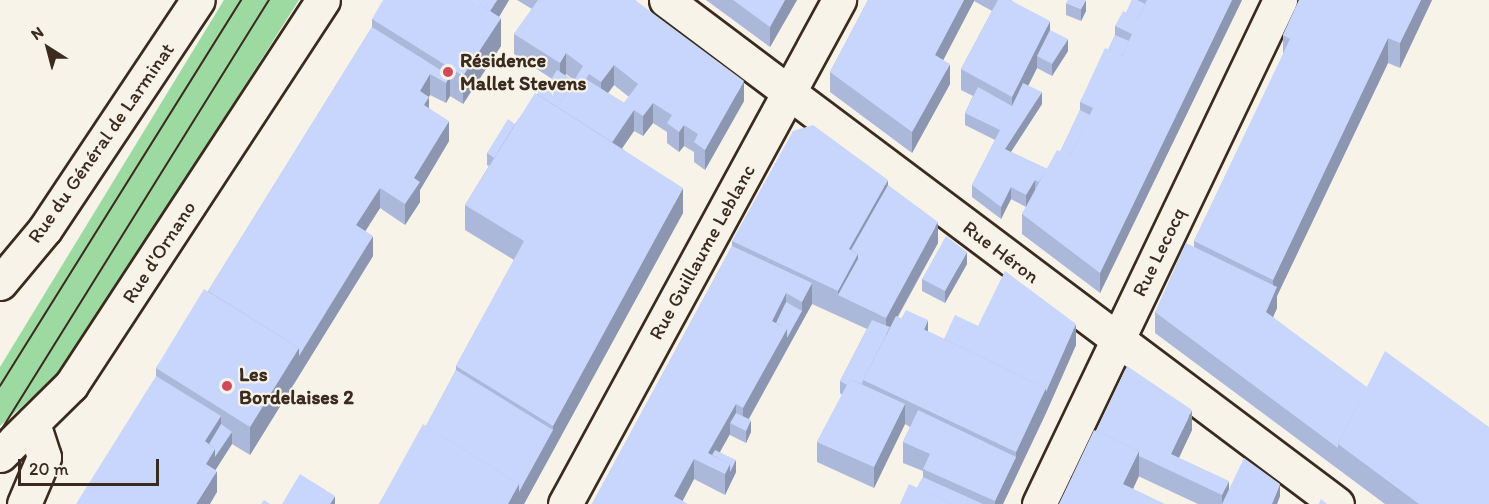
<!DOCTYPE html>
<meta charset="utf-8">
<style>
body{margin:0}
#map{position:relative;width:1489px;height:504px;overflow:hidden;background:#f7f3e8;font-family:Itim,sans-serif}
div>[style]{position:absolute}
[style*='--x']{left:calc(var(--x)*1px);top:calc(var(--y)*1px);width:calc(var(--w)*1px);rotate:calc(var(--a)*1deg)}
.green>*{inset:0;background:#9cdaa2}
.roads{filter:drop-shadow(2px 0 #3b2a1e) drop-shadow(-2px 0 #3b2a1e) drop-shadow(0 2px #3b2a1e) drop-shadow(0 -2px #3b2a1e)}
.street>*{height:33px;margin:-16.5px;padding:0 16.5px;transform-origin:16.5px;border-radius:16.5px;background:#f7f3e8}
.secondary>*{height:33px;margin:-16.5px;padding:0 16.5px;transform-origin:16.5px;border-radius:16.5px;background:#f7f3e8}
.tram>*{height:1.5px;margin:-0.75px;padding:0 0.75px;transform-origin:0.75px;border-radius:0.75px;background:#3b2a1e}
.wall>*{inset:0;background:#acb8da}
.shaded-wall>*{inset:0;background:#8c96b1}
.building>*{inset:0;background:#c8d6fd}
.dots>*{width:16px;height:16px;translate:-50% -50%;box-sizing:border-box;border:3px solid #f7f3e8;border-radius:50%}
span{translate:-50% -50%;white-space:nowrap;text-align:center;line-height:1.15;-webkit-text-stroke:4.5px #f7f3e8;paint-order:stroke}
.poi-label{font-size:20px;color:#3b2a1e;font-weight:700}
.left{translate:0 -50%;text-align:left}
.street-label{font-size:20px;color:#3b2a1e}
.north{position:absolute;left:18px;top:18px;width:60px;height:60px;-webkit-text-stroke:4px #f7f3e8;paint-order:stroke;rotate:324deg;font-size:16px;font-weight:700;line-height:24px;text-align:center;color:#3b2a1e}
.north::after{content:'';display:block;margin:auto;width:21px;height:27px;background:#3b2a1e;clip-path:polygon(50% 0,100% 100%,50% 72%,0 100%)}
.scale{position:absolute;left:18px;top:459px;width:141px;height:27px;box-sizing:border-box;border:3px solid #3b2a1e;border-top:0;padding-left:8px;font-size:18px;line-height:21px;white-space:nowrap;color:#3b2a1e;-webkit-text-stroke:4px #f7f3e8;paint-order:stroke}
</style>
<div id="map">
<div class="green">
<i style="clip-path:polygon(224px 0,299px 0,66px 367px,0 426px,0 367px)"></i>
</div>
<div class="roads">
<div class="street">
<i style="--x:666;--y:0;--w:839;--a:36.91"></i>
<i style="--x:24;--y:504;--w:51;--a:-66.9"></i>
<i style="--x:44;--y:457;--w:36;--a:-108"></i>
<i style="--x:565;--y:504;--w:574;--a:-61.47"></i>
<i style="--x:1039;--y:504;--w:559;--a:-64.44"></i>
</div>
<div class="secondary">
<i style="--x:0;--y:283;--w:70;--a:-50.2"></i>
<i style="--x:45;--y:229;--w:275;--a:-56.3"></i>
<i style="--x:0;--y:455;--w:100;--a:-44.6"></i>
<i style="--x:71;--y:385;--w:460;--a:-56.8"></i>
</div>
</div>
<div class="tram">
<i style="--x:0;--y:386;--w:455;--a:-58"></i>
<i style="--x:0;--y:432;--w:509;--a:-58.09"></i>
</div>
<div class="wall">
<i style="clip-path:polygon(509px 0,499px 17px,501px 46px,463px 104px,450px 96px,446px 103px,430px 95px,429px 97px,429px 108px,449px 141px,420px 190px,420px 202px,405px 225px,380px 208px,365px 231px,373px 256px,250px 455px,232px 444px,215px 470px,217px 492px,156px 376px,156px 368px,208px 291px,372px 27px,372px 19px)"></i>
<i style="clip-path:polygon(evenodd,517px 0,635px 0,744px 101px,705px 170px,694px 162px,694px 152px,684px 146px,679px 152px,667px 143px,667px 132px,653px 123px,643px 136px,634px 131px,622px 148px,683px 213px,524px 504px,379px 504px,426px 426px,456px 370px,456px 366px,514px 260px,465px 230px,465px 205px,489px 166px,487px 165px,487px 153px,515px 124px,537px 94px,544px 91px,552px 79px,514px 54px,514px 34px,532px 9px,517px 0,566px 74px,574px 80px,574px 81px,565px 75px,566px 74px,517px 0,614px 85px,629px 97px,624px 103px,608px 93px,614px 85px)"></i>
<i style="clip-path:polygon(706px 0,797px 0,770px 47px)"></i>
<i style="clip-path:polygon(868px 0,1011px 0,1050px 30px,1068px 51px,1052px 76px,1037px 68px,1028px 86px,1042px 104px,1011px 152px,1047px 169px,1060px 152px,1080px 110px,1080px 102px,1108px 50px,1115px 35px,1115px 26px,1126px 13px,1132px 0,1242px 0,1100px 293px,1022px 234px,1022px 214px,1026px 207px,1011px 199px,1001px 219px,972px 197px,972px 185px,995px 140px,965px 125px,965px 113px,973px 96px,961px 90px,961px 69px,992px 11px,974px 1px,943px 60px,950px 84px,912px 153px,830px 92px,830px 72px)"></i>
<i style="clip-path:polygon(1299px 0,1432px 0,1400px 68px,1388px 63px,1277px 296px,1277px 308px,1273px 317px,1489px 504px,1385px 504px,1155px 333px,1155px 312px,1194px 247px,1194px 241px,1283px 55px,1283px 35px)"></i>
<i style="clip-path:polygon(1066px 3px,1086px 11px,1081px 21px,1066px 15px)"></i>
<i style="clip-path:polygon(888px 185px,938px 243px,898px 317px,944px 339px,978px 326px,1076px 345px,1046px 413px,1003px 504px,900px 504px,917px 488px,923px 477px,923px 471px,903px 463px,903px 442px,910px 427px,905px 424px,874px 488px,817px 462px,817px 442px,842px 395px,840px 393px,840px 381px,867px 329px,812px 304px,749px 419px,751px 432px,746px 443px,730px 435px,730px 434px,720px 452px,736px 472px,725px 495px,694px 479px,682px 501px,592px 504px,732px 246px,732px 241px)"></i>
<i style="clip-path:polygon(967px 264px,945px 303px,922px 291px,922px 279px)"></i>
<i style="clip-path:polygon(1192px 430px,1179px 458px,1229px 490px,1280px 496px,1277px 504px,1198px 504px,1138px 476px,1133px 489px,1059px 504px,1096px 431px)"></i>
</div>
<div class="shaded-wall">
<i style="clip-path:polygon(497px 0,509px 0,487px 37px,487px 17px)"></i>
<i style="clip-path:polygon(785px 0,797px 0,770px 47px,770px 27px)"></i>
<i style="clip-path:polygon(964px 0,974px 0,974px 1px,935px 76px,935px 55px)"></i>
<i style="clip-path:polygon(1086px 0,1086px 11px,1081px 21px,1081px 9px)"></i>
<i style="clip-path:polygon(1232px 0,1242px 0,1100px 293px,1100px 273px)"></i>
<i style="clip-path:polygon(1421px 0,1432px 0,1400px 68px,1400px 43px)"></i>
<i style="clip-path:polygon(501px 18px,501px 46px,463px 104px,463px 76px)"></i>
<i style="clip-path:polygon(1050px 21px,1050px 42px,1037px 56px,1037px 68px,1012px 118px,1012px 97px)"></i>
<i style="clip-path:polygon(1388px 38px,1388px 63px,1277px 296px,1277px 308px,1266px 333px,1266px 312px,1273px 296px,1273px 280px)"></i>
<i style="clip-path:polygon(1068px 39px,1068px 51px,1052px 76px,1052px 64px)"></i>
<i style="clip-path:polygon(566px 53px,566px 74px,560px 83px,560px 63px)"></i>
<i style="clip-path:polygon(950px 64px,950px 84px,912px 153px,912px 132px)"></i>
<i style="clip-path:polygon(614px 65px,614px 85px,601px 102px,601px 82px)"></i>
<i style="clip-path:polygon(430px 74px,430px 95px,420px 112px,420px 91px)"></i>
<i style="clip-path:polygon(450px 76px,450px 96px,446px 103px,446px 83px)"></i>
<i style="clip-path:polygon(744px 81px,744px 101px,705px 170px,705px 150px)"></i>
<i style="clip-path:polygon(1042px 92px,1042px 104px,1005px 161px,1005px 149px)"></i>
<i style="clip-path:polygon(429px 97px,429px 117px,424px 105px)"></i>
<i style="clip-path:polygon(653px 103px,653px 123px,643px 136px,643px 116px)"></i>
<i style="clip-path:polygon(634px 110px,634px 131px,610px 166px,610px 146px)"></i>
<i style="clip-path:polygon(449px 121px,449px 141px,420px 190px,420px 202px,405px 225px,405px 204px,414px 178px)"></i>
<i style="clip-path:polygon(684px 125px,684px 146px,679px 152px,679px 132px)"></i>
<i style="clip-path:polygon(888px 180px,888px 205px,838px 295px,838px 291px,849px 249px)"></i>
<i style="clip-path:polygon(1035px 180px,1035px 192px,1026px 207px,1026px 195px)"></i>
<i style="clip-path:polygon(1011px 187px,1011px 199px,1001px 219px,1001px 207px)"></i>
<i style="clip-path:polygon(380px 188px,380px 208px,356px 246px,356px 225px)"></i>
<i style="clip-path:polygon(683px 188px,683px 213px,524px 504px,508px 504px,519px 484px,553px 430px,553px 426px)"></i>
<i style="clip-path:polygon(938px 222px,938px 243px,886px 337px,886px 318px)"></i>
<i style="clip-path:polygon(373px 236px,373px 256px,250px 455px,250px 427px,299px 348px)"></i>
<i style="clip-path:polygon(967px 252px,967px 264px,945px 303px,945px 291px)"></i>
<i style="clip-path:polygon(812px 283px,812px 304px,743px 429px,743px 408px,787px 329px,802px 311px,802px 302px)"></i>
<i style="clip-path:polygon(786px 293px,786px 314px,777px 332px,772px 321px)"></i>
<i style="clip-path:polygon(928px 320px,928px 332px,919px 340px)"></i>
<i style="clip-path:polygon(1076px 324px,1076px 345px,1046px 413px,1003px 504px,995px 504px,995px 501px,1016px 457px,1016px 452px)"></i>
<i style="clip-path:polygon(736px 404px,736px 425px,730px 423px,730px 434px,713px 464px,708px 453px)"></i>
<i style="clip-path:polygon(905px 404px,905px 424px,874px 488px,874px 467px)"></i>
<i style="clip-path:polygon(1192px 410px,1192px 430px,1172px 472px,1171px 454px)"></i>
<i style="clip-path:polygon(221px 416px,221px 436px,210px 453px,205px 441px)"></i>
<i style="clip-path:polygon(751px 420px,751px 432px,746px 443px,746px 431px)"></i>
<i style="clip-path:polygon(232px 432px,232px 444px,206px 485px,206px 464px,215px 449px)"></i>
<i style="clip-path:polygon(1139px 451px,1139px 476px,1126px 504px,1123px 484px)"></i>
<i style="clip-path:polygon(694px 459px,694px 479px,681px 504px,674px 496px)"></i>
<i style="clip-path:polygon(736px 460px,736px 472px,725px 495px,725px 474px,730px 464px)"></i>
<i style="clip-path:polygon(217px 471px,217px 492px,210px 504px,196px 504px)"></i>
<i style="clip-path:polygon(1229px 481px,1229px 502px,1222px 504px,1222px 495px)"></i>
<i style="clip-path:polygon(1280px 484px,1280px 496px,1277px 504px,1272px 504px)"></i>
<i style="clip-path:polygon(335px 496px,335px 504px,330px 504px)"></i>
</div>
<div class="building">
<i style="clip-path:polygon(383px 0,473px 0,501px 18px,463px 76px,372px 19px)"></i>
<i style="clip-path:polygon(473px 0,497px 0,490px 11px)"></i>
<i style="clip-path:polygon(evenodd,538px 0,635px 0,744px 81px,705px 150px,694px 142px,698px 134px,684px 125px,679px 132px,667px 123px,672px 115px,653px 103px,643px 116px,634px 110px,612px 142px,537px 94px,541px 88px,561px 102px,583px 66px,566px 53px,560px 63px,514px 34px,538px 0,614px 65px,638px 84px,624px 103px,586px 79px,589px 74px,601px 82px,614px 65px)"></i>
<i style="clip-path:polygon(733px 0,785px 0,770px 27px)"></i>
<i style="clip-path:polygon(868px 0,964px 0,935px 55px,950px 64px,912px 132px,830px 72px)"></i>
<i style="clip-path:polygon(998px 0,1010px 0,1050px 21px,1012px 97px,961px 69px)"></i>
<i style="clip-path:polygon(1068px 0,1086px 0,1081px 9px,1066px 3px)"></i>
<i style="clip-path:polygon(1132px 0,1137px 0,1145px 4px,1138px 18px,1126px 13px)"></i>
<i style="clip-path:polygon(1147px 0,1232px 0,1100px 273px,1022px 214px,1057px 150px,1070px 156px,1093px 108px,1080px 102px,1105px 48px,1122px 56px,1132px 34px,1115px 26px,1123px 11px,1138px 18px)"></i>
<i style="clip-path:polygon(1299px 0,1421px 0,1400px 43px,1388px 38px,1273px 280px,1194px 241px,1290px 39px,1283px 35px)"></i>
<i style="clip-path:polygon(372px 27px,450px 76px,446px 83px,430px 74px,420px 91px,429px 97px,424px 105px,449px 121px,414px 178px,420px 182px,405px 204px,380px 188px,356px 225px,373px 236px,299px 356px,299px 348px,208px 291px)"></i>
<i style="clip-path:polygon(1050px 30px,1068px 39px,1052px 64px,1037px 56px)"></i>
<i style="clip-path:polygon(1115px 35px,1129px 41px,1122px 56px,1108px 50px)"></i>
<i style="clip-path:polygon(557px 70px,574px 81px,561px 102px,544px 91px)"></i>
<i style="clip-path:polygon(1023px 83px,1042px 92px,1005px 149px,1047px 169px,1039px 182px,1035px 180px,1026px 195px,1011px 187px,1001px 207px,972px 185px,1000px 130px,965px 113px,978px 87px,1012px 106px)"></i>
<i style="clip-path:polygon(535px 93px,683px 188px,553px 426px,456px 366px,524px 241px,465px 205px)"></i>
<i style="clip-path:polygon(1080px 110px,1090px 115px,1070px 156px,1060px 152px)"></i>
<i style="clip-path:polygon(508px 119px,515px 124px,494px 158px,487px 153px)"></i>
<i style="clip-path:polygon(813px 125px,888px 180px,849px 249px,858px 254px,838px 291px,732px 241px,793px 131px)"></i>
<i style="clip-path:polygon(888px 185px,938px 222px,886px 318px,838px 295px,858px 259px,858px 254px,851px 250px)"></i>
<i style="clip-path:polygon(946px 236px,967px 252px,945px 291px,922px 279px)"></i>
<i style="clip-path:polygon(1186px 243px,1277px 287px,1266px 312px,1367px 387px,1338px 444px,1338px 448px,1155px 312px)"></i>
<i style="clip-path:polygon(732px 246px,812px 283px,802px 302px,786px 293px,772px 321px,787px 329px,743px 408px,736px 404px,708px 453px,730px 464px,725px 474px,694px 459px,674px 496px,688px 504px,592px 504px)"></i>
<i style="clip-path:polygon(1005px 271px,1076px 324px,1046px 392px,1046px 388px,944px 339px,955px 315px,978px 326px)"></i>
<i style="clip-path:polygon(204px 289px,299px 348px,250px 427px,156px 368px)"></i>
<i style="clip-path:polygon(786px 302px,802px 311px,787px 338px,787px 329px,776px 323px)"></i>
<i style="clip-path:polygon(906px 310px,928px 320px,924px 330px,901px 319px)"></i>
<i style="clip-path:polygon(896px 316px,1046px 388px,1016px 452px,863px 380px)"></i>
<i style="clip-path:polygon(872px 320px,890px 327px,863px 380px,862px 384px,850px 379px,847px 385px,840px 381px)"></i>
<i style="clip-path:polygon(1385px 351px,1489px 427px,1489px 504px,1419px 504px,1338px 444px)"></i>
<i style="clip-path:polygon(1127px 366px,1192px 410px,1171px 454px,1229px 481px,1222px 495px,1139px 456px,1139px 451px,1096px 431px)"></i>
<i style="clip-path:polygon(456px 370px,553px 430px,519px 492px,519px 484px,426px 426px)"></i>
<i style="clip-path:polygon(156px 376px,221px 416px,205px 441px,215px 449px,206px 464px,217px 471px,196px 504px,76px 504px)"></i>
<i style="clip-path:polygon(850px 379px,905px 404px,874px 467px,817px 442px)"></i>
<i style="clip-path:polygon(918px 410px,1016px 457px,995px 501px,923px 469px,930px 454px,903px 442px)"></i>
<i style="clip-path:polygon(736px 413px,751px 420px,746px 431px,730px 423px)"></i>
<i style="clip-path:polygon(221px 424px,232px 432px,215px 457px,215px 449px,209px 444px)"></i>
<i style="clip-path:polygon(423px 424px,519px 484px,508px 504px,379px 504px)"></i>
<i style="clip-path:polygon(1094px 430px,1139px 451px,1123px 484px,1165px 504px,1059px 504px)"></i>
<i style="clip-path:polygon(715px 450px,736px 460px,730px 472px,730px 464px,712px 455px)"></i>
<i style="clip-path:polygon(1244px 458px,1280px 484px,1272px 504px,1222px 504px)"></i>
<i style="clip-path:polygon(300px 474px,335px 496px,330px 504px,282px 504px)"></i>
<i style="clip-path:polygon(923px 477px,983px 504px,953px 504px,917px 488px)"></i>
<i style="clip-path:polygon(909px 484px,953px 504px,900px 504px)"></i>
<i style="clip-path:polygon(1321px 499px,1327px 504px,1319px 504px)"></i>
<i style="clip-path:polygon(264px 500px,270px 504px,261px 504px)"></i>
</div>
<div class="dots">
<i style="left:448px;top:72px;background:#d1495b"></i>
<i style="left:227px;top:386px;background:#d1495b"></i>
</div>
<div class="poi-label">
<span class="left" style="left:460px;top:72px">Résidence<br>Mallet Stevens</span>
<span class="left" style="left:239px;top:386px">Les<br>Bordelaises 2</span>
</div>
<div class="street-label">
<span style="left:101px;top:143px;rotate:-55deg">Rue du Général de Larminat</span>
<span style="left:159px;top:252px;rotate:-57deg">Rue d'Ornano</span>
<span style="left:702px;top:252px;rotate:-61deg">Rue Guillaume Leblanc</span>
<span style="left:1001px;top:252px;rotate:37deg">Rue Héron</span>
<span style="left:1159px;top:252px;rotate:-64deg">Rue Lecocq</span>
</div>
<div class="north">N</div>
<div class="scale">20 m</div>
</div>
